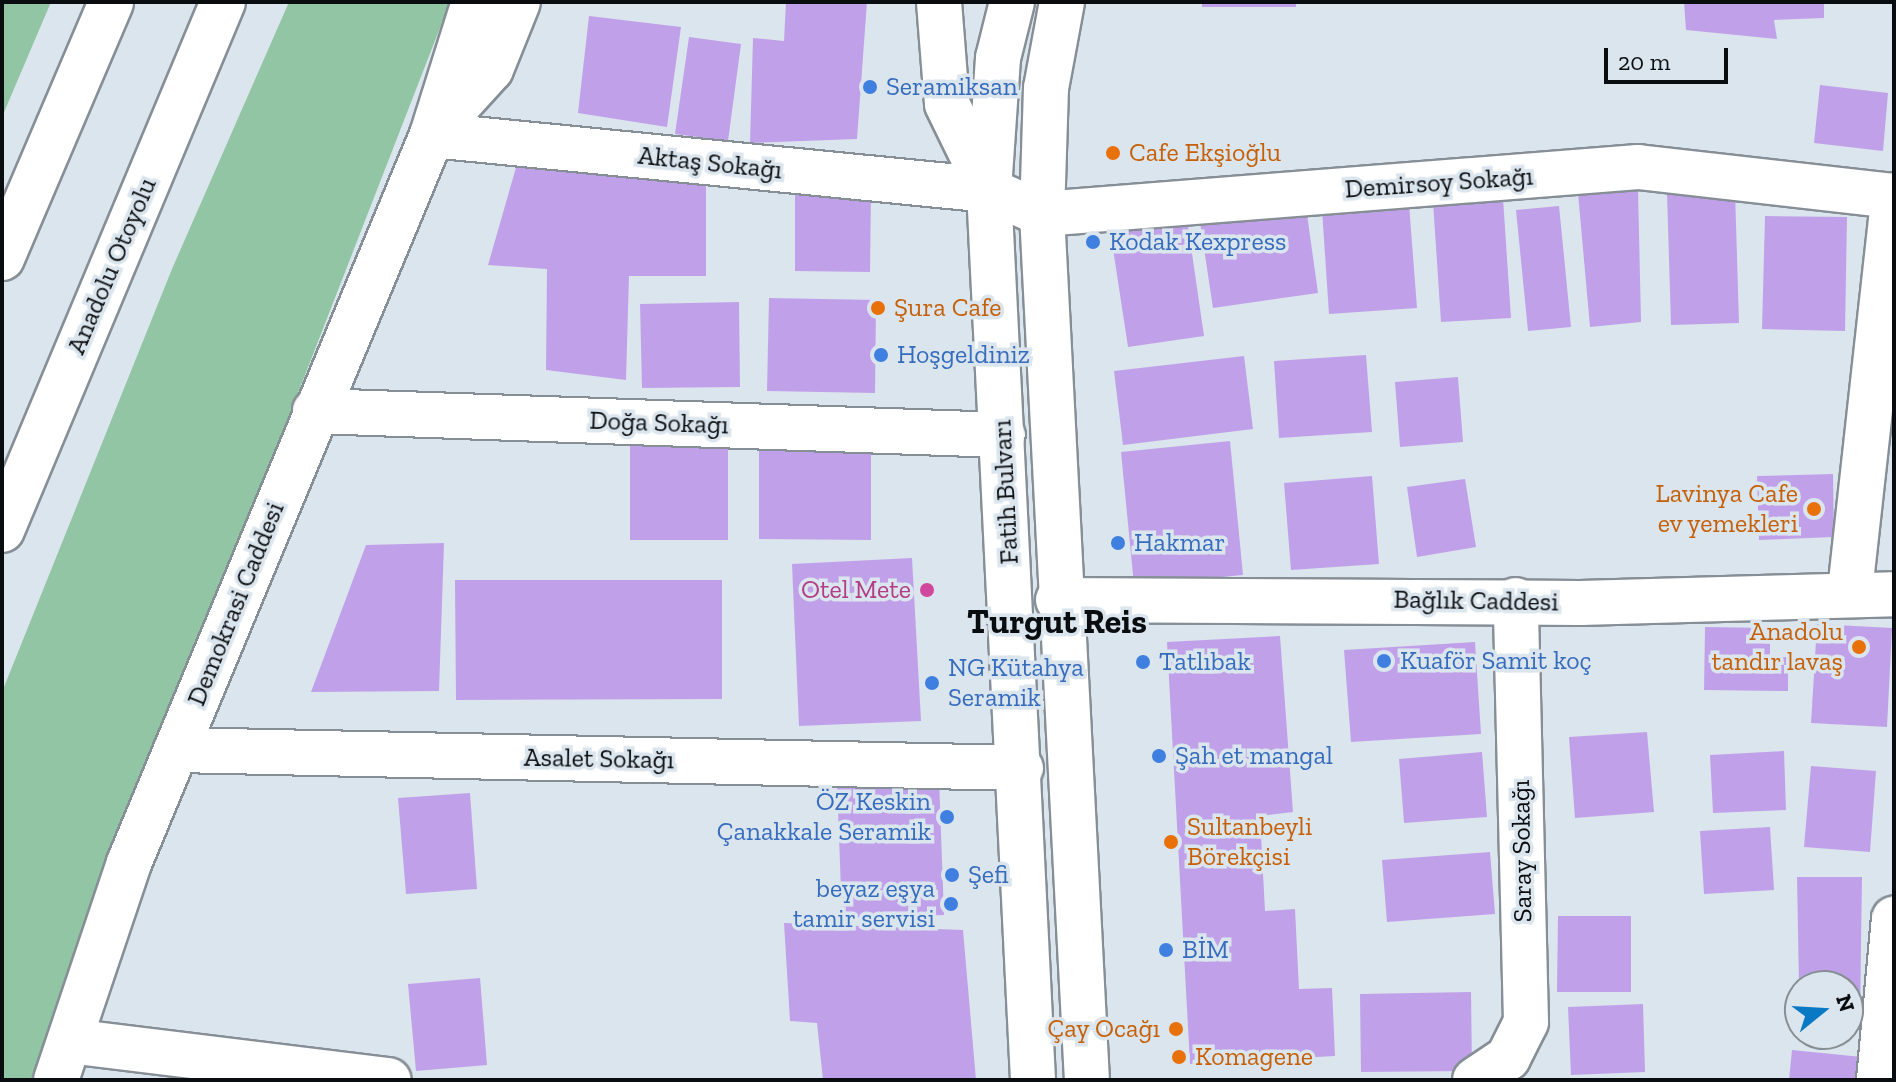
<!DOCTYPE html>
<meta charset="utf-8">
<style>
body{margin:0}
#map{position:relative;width:1896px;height:1082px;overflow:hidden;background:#dbe5ed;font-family:"Zilla Slab",serif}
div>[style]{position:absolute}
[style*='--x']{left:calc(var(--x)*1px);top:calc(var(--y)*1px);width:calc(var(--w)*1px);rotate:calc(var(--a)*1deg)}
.green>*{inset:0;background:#92c5a4}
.building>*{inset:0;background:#c0a1e9}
.roads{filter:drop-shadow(2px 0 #868e96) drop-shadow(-2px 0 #868e96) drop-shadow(0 2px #868e96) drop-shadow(0 -2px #868e96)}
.minor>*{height:44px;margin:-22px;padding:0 22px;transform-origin:22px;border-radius:22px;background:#fff}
.major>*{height:44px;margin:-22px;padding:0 22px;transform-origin:22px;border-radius:22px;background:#fff}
.highway>*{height:44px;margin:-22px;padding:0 22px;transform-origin:22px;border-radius:22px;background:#fff}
.dots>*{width:22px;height:22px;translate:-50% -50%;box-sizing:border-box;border:4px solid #dbe5ed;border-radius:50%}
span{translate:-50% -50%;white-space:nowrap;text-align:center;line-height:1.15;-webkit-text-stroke:7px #dbe5ed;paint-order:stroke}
.shop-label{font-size:26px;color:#366cbe}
.left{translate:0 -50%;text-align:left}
.right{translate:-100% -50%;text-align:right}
.food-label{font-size:26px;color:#c56008}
.street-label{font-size:26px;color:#0a0d10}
.hotel-label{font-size:26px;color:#b23c85}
.district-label{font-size:34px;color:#0a0d10;font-weight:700}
.frame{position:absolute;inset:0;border:4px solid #0a0d10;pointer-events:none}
.north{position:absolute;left:1784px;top:970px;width:80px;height:80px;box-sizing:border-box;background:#dbe5ed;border:2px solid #878f95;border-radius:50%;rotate:72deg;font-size:22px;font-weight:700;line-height:32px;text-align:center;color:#0a0d10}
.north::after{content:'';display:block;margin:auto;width:28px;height:36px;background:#0a79c3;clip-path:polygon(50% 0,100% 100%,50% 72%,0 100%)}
.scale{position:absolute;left:1604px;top:48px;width:124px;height:36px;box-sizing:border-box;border:4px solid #0a0d10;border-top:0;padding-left:10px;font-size:24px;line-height:28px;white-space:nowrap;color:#0a0d10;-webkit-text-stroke:6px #dbe5ed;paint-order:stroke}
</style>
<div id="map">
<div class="green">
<i style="clip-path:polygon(2px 2px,51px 2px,2px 117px)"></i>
<i style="clip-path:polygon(289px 2px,450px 2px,31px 1080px,2px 1080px,2px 692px,172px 269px)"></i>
</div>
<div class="building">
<i style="clip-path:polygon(786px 2px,867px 2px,857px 139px,750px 143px,753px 38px,784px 41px)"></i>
<i style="clip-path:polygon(1202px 2px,1296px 2px,1296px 7px,1202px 7px)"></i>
<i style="clip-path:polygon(1684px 2px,1824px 2px,1824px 18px,1774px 20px,1777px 39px,1686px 30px)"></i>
<i style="clip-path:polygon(589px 16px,681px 27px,667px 127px,578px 113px)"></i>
<i style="clip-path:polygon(689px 37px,741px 44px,728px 141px,675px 134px)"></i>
<i style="clip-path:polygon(1820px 85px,1888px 93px,1883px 151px,1814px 143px)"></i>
<i style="clip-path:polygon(517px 164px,706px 171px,706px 276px,629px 276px,626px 380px,546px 370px,547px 269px,488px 265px)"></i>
<i style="clip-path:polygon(795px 189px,871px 190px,870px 272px,795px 271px)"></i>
<i style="clip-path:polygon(1638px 190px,1641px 322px,1590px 327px,1578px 193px)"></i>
<i style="clip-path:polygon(1735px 191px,1739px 323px,1671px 325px,1667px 193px)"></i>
<i style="clip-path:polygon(1503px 198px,1511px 318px,1441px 322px,1433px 202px)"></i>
<i style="clip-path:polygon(1409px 204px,1417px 308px,1329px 314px,1322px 210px)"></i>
<i style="clip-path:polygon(1559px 206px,1571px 327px,1528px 331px,1516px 210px)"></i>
<i style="clip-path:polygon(1306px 207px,1318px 293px,1213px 308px,1200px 222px)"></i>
<i style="clip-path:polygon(1765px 216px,1847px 217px,1845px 331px,1762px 329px)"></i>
<i style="clip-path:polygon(1187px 219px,1204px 336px,1128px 347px,1110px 229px)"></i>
<i style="clip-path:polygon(769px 298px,876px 300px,875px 393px,767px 391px)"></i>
<i style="clip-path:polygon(739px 302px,740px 387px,642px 388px,640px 304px)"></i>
<i style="clip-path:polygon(1366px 355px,1372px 432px,1279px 438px,1274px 361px)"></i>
<i style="clip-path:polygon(1244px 356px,1253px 429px,1123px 445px,1114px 371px)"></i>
<i style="clip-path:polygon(1458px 377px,1463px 442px,1400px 447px,1395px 382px)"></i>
<i style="clip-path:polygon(630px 439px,728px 440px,728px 540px,630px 540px)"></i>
<i style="clip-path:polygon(1230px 441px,1243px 575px,1134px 585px,1121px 452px)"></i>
<i style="clip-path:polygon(759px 446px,871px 447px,871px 540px,759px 539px)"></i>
<i style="clip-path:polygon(1833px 474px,1834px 537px,1759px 540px,1757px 476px)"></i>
<i style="clip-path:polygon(1372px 476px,1379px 564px,1291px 570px,1284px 483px)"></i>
<i style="clip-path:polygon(1465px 479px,1476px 547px,1417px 557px,1407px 487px)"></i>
<i style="clip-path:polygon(444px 543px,439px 691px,311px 692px,366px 545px)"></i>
<i style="clip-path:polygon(912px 558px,921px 721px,799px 726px,792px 564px)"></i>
<i style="clip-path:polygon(455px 580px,722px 580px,722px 699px,456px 700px)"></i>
<i style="clip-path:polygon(1817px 624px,1892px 628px,1887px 727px,1811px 723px)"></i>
<i style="clip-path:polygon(1705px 627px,1770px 628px,1770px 657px,1788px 657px,1788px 691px,1704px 690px)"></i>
<i style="clip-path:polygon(1280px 636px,1293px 812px,1260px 816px,1265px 911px,1295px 909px,1299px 989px,1332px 988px,1335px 1056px,1190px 1064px,1167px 642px)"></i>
<i style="clip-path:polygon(1475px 642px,1481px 734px,1351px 742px,1344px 650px)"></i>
<i style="clip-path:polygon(1647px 732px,1654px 812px,1575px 818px,1569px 737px)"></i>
<i style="clip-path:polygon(1784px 751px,1786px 810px,1713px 813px,1710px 755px)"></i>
<i style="clip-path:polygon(1482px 752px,1487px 817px,1404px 823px,1399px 759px)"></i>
<i style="clip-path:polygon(1811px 766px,1876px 771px,1870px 852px,1804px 847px)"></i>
<i style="clip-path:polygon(939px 779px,944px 915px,842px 918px,837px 782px)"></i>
<i style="clip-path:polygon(470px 793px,477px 889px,406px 894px,398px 798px)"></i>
<i style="clip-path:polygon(1770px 827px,1774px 890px,1704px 894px,1700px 831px)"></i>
<i style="clip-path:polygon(1490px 852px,1495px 914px,1387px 922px,1382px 860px)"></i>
<i style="clip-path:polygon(1797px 877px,1862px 877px,1860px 1017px,1848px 1017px,1848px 986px,1799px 986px)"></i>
<i style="clip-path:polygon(1558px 916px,1631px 916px,1631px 992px,1557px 992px)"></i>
<i style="clip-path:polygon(784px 923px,963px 930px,976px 1080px,823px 1080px,817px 1023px,790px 1021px)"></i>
<i style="clip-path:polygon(480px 978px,487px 1065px,416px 1071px,408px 984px)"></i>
<i style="clip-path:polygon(1471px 992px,1472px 1071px,1361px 1072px,1360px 994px)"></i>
<i style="clip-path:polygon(1643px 1004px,1645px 1072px,1571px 1075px,1568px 1007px)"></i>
<i style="clip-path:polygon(1792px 1050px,1862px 1057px,1860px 1080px,1789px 1080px)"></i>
</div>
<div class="roads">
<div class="minor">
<i style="--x:939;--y:2;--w:102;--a:85.5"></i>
<i style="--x:947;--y:104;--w:96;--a:64"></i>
<i style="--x:441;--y:124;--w:74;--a:-47.7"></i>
<i style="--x:491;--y:69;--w:72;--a:-68.1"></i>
<i style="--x:432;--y:135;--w:560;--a:5.64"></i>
<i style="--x:989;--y:190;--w:58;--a:24.4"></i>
<i style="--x:1042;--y:214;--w:598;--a:-4.51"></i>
<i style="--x:1638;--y:167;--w:258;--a:6.5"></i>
<i style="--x:315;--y:411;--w:688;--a:2"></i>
<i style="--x:1850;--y:591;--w:398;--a:-83.7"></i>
<i style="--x:1058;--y:600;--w:522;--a:0.33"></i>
<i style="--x:1580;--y:603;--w:314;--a:-1.6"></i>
<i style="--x:176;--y:750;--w:845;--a:1.22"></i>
<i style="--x:70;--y:1041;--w:321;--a:7"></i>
<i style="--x:56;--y:1080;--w:229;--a:-71.4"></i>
<i style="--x:129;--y:863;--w:789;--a:-67.4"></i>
<i style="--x:432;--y:135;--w:139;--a:-72.5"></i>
<i style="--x:1475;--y:1080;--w:40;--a:-34"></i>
<i style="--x:1508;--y:1058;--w:40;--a:-63.4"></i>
<i style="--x:1526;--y:1022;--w:422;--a:-91.4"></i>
<i style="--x:1879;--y:1080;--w:162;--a:-84.7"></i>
</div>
<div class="major">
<i style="--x:1012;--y:2;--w:58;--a:104"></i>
<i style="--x:998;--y:58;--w:132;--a:93.9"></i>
<i style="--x:989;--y:190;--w:891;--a:87.17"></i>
<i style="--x:1062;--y:2;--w:87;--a:100.5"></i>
<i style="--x:1046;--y:88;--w:126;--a:91.8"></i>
<i style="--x:1042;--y:214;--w:867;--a:87.03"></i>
</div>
<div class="highway">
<i style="--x:2;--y:258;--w:278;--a:-66.9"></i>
<i style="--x:2;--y:530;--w:572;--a:-67.29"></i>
</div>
</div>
<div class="dots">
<i style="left:870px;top:87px;background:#3f7fe0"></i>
<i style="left:1113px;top:153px;background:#e8710a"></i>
<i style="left:1093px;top:242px;background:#3f7fe0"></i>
<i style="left:878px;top:308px;background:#e8710a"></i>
<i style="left:881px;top:355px;background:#3f7fe0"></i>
<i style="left:1814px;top:509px;background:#e8710a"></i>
<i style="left:1118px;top:543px;background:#3f7fe0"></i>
<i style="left:927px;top:590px;background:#d1479c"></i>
<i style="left:1859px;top:647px;background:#e8710a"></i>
<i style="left:1384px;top:661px;background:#3f7fe0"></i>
<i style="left:1143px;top:662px;background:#3f7fe0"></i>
<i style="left:932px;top:683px;background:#3f7fe0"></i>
<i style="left:1159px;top:756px;background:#3f7fe0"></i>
<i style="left:947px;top:817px;background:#3f7fe0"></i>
<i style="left:1171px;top:842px;background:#e8710a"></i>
<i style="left:952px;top:875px;background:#3f7fe0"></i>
<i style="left:951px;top:904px;background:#3f7fe0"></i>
<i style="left:1166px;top:950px;background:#3f7fe0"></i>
<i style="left:1176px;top:1029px;background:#e8710a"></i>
<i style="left:1179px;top:1057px;background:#e8710a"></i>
</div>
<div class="shop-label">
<span class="left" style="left:886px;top:87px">Seramiksan</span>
<span class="left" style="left:1109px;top:242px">Kodak Kexpress</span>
<span class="left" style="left:897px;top:355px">Hoşgeldiniz</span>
<span class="left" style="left:1134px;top:543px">Hakmar</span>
<span class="left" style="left:1400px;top:661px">Kuaför Samit koç</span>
<span class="left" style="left:1159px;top:662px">Tatlıbak</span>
<span class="left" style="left:948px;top:683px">NG Kütahya<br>Seramik</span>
<span class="left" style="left:1175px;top:756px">Şah et mangal</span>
<span class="right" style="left:931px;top:817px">ÖZ Keskin<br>Çanakkale Seramik</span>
<span class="left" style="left:968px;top:875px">Şefi</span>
<span class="right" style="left:935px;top:904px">beyaz eşya<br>tamir servisi</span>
<span class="left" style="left:1182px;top:950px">BİM</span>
</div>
<div class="food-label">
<span class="left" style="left:1129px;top:153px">Cafe Ekşioğlu</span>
<span class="left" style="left:894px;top:308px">Şura Cafe</span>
<span class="right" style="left:1798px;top:509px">Lavinya Cafe<br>ev yemekleri</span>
<span class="right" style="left:1843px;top:647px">Anadolu<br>tandır lavaş</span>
<span class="left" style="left:1187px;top:842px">Sultanbeyli<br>Börekçisi</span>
<span class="right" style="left:1160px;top:1029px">Çay Ocağı</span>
<span class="left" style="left:1195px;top:1057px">Komagene</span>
</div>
<div class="street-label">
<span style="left:710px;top:163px;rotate:6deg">Aktaş Sokağı</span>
<span style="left:1439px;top:183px;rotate:-4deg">Demirsoy Sokağı</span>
<span style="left:112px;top:266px;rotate:-67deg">Anadolu Otoyolu</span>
<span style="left:659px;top:423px;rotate:2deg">Doğa Sokağı</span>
<span style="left:1006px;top:492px;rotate:-93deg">Fatih Bulvarı</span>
<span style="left:1476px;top:601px;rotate:1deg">Bağlık Caddesi</span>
<span style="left:236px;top:604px;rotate:-68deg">Demokrasi Caddesi</span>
<span style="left:599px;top:759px;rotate:1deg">Asalet Sokağı</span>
<span style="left:1522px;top:851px;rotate:-91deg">Saray Sokağı</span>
</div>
<div class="hotel-label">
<span class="right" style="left:911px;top:590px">Otel Mete</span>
</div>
<div class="district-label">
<span style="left:1057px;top:622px">Turgut Reis</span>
</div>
<div class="frame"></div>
<div class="north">N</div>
<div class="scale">20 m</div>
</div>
